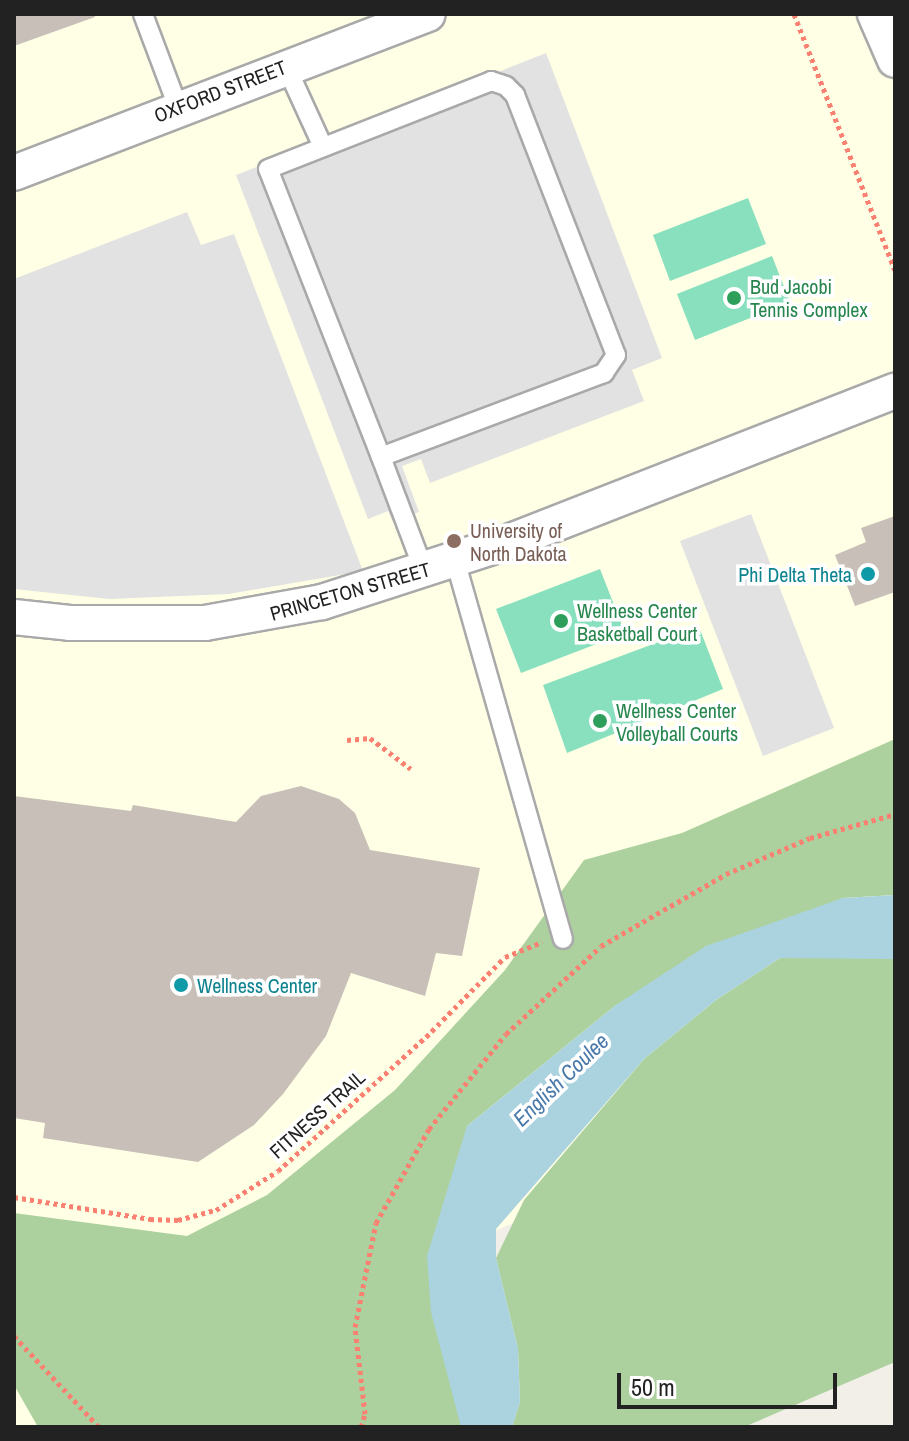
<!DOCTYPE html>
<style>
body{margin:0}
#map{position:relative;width:909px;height:1441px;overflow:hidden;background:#f2efe9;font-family:"Archivo Narrow",sans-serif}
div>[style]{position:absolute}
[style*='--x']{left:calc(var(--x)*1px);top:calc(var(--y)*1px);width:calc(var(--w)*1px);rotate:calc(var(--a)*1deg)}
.education>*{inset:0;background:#ffffe5}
.forest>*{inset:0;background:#add19e}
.pitch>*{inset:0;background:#88e0be}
.parking>*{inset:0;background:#e2e2e2}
.water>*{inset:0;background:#aad3df}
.building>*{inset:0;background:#c7bfb8}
.path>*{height:5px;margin-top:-2.5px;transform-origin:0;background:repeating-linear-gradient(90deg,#fa8072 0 4px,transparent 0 8px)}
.roads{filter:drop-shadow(2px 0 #a9a9a9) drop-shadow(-2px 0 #a9a9a9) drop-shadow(0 2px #a9a9a9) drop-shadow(0 -2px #a9a9a9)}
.service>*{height:18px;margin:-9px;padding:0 9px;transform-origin:9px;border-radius:9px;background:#fff}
.minor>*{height:34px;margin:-17px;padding:0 17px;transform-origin:17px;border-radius:17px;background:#fff}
.dots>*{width:22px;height:22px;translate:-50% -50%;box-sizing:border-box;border:4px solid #fff;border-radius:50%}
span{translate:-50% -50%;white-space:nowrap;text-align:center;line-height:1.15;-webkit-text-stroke:7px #fff;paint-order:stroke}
.street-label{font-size:20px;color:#222}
.leisure-label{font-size:20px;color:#27864d}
.left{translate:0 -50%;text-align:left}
.education-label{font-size:20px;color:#785e54}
.culture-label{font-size:20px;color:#0d838f}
.right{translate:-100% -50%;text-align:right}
.water-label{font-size:22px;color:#4a7aab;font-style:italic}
.frame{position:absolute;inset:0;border:16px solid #222;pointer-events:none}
.scale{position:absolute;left:617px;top:1373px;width:220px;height:36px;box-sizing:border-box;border:4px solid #222;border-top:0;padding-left:10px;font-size:24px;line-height:28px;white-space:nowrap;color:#222;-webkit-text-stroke:6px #fff;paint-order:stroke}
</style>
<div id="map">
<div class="education">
<i style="clip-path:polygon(14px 14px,895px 14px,895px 1068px,450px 1249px,455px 1427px,14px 1427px)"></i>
</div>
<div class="forest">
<i style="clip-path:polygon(895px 739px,895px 895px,843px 898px,616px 1005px,467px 1126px,461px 1427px,38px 1427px,14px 1385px,14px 1213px,187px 1236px,267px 1195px,395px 1090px,505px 970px,584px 860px,682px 833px)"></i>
<i style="clip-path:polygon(834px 955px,895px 959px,895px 1362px,744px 1427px,512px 1427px,520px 1402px,518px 1349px,496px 1258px,524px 1200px,644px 1059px,716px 1000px,780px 958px)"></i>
</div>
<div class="pitch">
<i style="clip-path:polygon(748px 198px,766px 244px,670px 281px,653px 235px)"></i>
<i style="clip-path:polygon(772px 256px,790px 302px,695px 340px,677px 294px)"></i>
<i style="clip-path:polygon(600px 569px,625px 633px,521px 673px,496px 609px)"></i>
<i style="clip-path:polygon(699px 627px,723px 689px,567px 753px,543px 685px)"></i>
</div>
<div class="parking">
<i style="clip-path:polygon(546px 53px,662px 358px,632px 370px,644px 401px,430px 483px,421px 459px,402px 466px,419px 512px,393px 522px,388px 511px,368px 519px,236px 175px)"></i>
<i style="clip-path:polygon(187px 212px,201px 245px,234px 234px,363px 571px,229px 594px,109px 599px,14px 589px,14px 279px)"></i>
<i style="clip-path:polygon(751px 514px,834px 728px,763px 756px,680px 541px)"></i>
</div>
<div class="water">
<i style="clip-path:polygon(895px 895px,895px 959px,780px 958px,716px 1000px,644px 1059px,496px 1229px,496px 1258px,518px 1349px,520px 1402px,512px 1427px,461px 1427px,431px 1312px,427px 1256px,467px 1126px,616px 1005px,706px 946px,843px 898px)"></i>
</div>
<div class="building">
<i style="clip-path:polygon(14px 14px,94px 14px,95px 17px,14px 46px)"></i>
<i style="clip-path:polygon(895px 516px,895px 592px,855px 606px,835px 555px,866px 542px,861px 528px)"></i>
<i style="clip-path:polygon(301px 786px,339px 799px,355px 813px,370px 850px,480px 868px,462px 956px,436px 953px,425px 996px,351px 973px,326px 1036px,283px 1094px,254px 1125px,198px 1162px,43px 1138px,45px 1123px,14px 1118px,14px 796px,131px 811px,133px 805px,236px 822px,261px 796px)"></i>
</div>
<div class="path">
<i style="--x:794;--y:14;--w:275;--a:68.5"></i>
<i style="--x:347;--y:740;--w:23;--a:-5"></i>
<i style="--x:370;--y:738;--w:51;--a:37.1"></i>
<i style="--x:14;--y:1197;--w:138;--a:9.2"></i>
<i style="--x:150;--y:1219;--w:28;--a:2"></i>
<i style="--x:178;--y:1220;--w:39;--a:-15"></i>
<i style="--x:216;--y:1210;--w:73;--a:-32.2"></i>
<i style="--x:278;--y:1171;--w:200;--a:-42.2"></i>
<i style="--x:426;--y:1037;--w:112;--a:-45.4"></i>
<i style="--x:505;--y:957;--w:40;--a:-22"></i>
<i style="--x:14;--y:1336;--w:125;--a:47"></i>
<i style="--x:361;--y:1427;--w:14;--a:-73"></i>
<i style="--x:365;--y:1414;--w:88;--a:-96.6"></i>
<i style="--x:355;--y:1327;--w:106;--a:-78.6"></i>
<i style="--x:376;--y:1223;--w:108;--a:-60.6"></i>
<i style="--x:429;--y:1129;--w:122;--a:-51"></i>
<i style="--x:506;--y:1034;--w:129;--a:-42.8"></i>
<i style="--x:601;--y:946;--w:144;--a:-29.9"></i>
<i style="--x:726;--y:874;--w:91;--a:-23.2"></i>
<i style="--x:810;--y:838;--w:88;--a:-15.8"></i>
</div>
<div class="roads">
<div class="service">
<i style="--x:143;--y:14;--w:99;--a:69.4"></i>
<i style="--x:286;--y:66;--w:89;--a:65.4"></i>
<i style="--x:381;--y:457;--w:309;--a:-111.4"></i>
<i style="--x:268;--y:169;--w:240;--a:-21.5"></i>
<i style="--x:491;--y:81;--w:16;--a:18"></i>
<i style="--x:506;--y:86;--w:13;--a:45"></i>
<i style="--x:515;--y:95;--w:279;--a:68.8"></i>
<i style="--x:616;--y:355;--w:22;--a:124"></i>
<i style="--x:604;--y:373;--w:238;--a:159.4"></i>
<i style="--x:381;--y:457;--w:122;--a:69.3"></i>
<i style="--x:455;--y:560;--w:394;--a:74.1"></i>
</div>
<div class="minor">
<i style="--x:875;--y:14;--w:50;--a:66.5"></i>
<i style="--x:14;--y:173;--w:443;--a:-21"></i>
<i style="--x:14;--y:617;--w:56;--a:6.1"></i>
<i style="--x:70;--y:623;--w:135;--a:0"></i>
<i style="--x:205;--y:623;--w:119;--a:-10.2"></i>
<i style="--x:322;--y:602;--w:202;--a:-17.9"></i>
<i style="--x:514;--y:540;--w:409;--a:-21.4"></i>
</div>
</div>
<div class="dots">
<i style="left:734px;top:298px;background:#2e9e5b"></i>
<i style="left:454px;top:541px;background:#8d6e63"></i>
<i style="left:868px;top:574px;background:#0f9aa8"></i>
<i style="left:561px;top:621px;background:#2e9e5b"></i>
<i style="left:600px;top:721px;background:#2e9e5b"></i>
<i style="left:181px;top:985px;background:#0f9aa8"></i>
</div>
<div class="street-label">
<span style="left:220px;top:91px;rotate:-21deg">OXFORD STREET</span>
<span style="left:350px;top:591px;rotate:-16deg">PRINCETON STREET</span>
<span style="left:317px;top:1114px;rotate:-42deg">FITNESS TRAIL</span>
</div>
<div class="leisure-label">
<span class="left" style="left:750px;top:298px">Bud Jacobi<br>Tennis Complex</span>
<span class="left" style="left:577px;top:622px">Wellness Center<br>Basketball Court</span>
<span class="left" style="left:616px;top:722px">Wellness Center<br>Volleyball Courts</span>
</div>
<div class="education-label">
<span class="left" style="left:470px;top:542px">University of<br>North Dakota</span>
</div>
<div class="culture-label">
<span class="right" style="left:852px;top:574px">Phi Delta Theta</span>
<span class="left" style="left:197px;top:985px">Wellness Center</span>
</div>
<div class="water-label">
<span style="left:561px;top:1080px;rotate:-44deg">English Coulee</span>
</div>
<div class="frame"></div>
<div class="scale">50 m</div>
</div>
